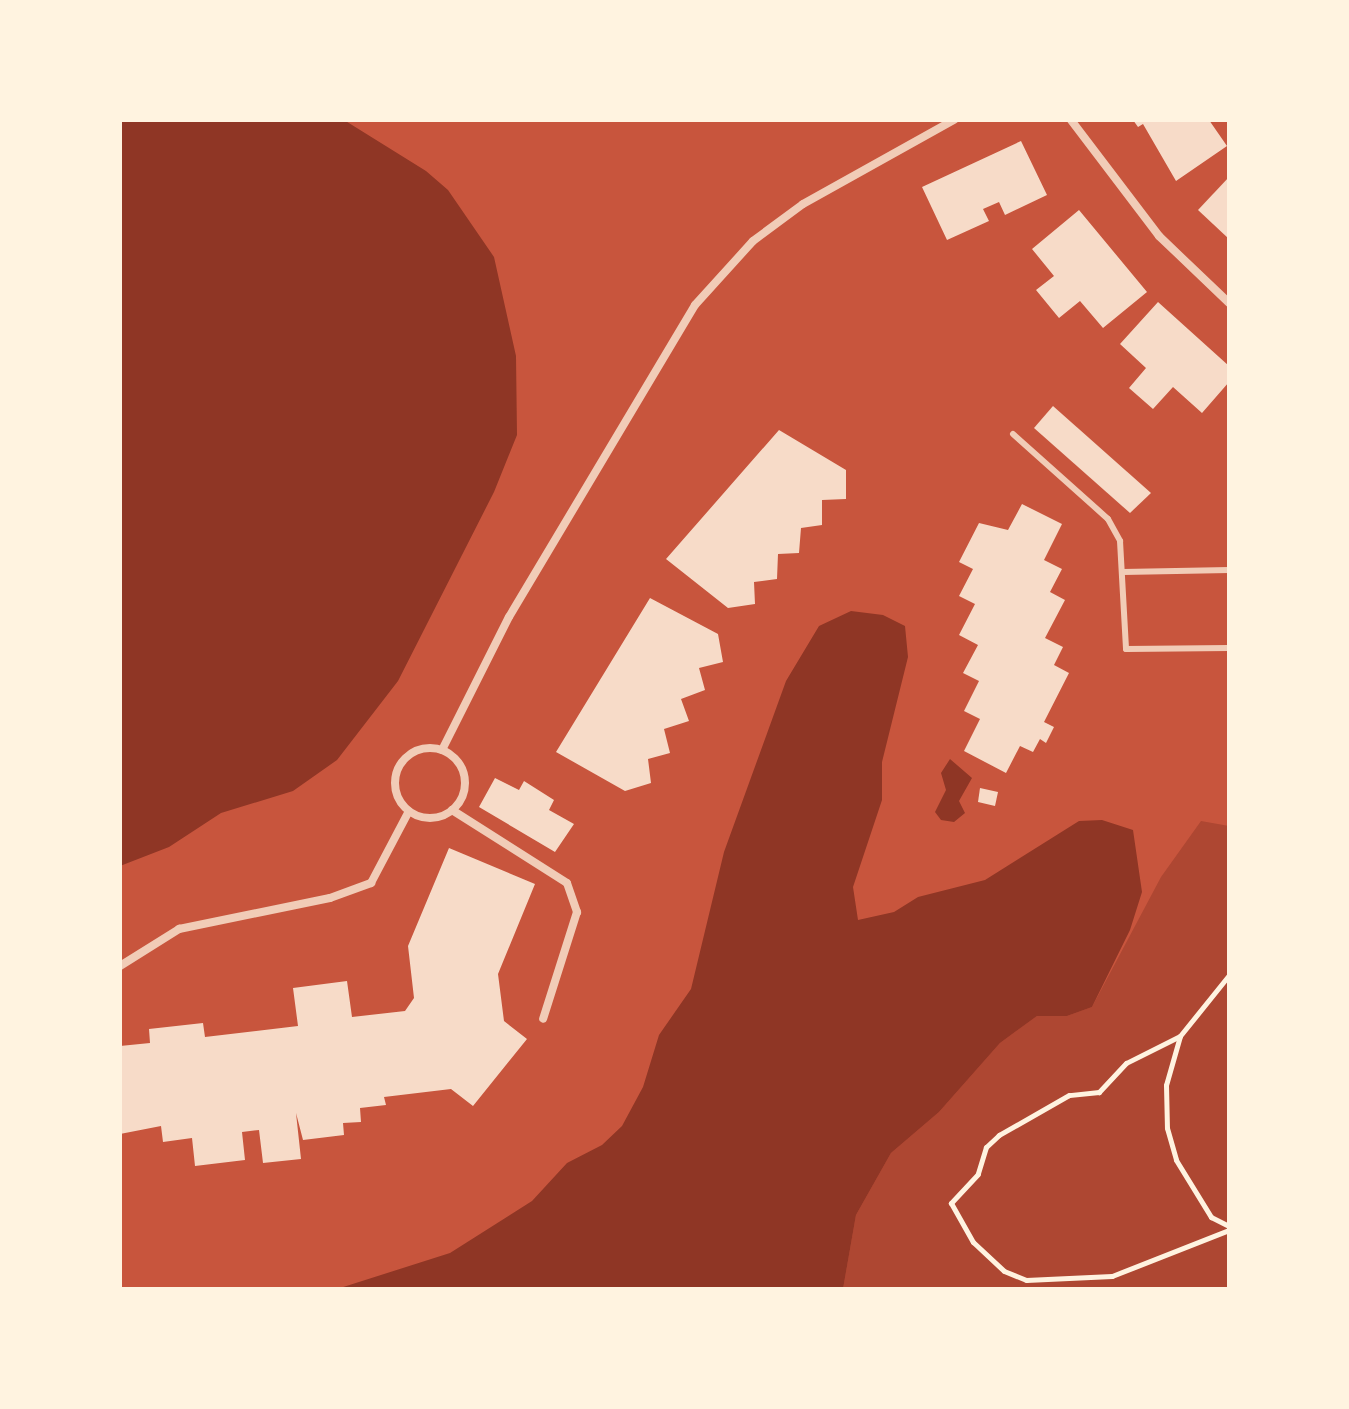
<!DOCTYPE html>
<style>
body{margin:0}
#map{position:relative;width:1349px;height:1409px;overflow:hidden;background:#c8553d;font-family:"Space Grotesk",sans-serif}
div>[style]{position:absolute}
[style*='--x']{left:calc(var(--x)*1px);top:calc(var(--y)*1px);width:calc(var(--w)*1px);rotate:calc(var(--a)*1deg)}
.green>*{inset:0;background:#ae4732}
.water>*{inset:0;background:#8f3625}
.building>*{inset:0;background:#f7dbc8}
.path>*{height:5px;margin:-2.5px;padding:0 2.5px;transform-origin:2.5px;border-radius:2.5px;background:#fff3e0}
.service>*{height:6px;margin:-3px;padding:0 3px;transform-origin:3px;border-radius:3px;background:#f1ccb7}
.minor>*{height:8px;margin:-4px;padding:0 4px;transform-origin:4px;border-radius:4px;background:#f1ccb7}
.minor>.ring{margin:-4px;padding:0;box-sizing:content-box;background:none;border:8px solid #f1ccb7;border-radius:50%}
span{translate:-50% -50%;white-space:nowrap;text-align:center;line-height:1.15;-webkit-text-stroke:8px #fff3e0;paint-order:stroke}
.frame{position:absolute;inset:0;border:122px solid #fff3e0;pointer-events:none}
</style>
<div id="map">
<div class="green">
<i style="clip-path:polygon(1201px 821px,1229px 826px,1229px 1289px,843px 1289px,856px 1215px,891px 1153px,939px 1112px,1000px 1043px,1037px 1016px,1067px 1016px,1092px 1007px,1161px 877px)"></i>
</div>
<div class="water">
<i style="clip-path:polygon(120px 120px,344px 120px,426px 171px,448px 190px,494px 257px,516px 356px,517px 435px,494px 492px,398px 681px,337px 760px,293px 791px,221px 813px,169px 847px,120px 866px)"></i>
<i style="clip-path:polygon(851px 611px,883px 615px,905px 626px,908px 657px,882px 762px,882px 800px,853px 887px,858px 920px,894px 912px,918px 897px,985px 880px,1079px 821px,1102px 820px,1133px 830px,1142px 892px,1130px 930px,1092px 1007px,1067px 1016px,1037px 1016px,1000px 1043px,939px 1112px,891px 1153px,856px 1215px,843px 1289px,337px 1289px,450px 1253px,532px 1201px,567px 1163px,602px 1145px,622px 1126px,643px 1087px,659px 1035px,691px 989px,724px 852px,786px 681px,819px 626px)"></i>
<i style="clip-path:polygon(950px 759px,972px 778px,959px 801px,965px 813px,954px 822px,941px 820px,935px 812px,946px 790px,941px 773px)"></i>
</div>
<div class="building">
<i style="clip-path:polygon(1133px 120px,1209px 120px,1227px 146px,1176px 181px,1143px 124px,1138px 127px)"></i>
<i style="clip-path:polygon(1021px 141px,1047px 195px,1005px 215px,999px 202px,983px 209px,989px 221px,947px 240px,922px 187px)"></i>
<i style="clip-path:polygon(1229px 177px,1229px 239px,1198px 210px)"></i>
<i style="clip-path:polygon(1079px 210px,1147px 292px,1103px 328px,1080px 301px,1059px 318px,1036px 290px,1054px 276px,1032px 249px)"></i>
<i style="clip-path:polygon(1158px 302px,1229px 366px,1229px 382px,1202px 413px,1173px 387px,1153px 409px,1129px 388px,1146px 368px,1120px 344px)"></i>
<i style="clip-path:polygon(1053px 406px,1151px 493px,1130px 513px,1034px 428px)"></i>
<i style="clip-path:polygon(779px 430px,846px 470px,846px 499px,822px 500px,822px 525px,801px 528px,799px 553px,778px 554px,777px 579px,754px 582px,755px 604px,728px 608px,666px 559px)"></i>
<i style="clip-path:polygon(1022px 504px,1062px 524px,1044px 560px,1062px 569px,1050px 592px,1065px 600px,1045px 638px,1063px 647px,1054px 665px,1069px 673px,1044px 722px,1054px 727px,1046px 743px,1040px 739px,1033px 752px,1020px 746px,1006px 773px,964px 751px,980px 719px,964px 711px,979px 681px,963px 673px,978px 645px,959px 635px,975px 604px,959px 596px,973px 569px,959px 562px,979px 523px,1008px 530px)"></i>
<i style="clip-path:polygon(650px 598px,718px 634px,723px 662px,699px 668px,705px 690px,681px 699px,689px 721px,664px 729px,670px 753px,648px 759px,651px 783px,625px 791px,556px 752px)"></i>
<i style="clip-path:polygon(495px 778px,519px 790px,524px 781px,554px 800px,549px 810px,574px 824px,555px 852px,479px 807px)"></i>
<i style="clip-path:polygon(980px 788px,998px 792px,995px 806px,978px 802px)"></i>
<i style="clip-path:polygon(449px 848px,535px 884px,498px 974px,504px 1021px,527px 1039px,473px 1106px,451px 1089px,384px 1097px,386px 1105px,360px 1108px,361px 1122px,343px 1123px,344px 1135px,303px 1140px,296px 1113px,301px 1159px,263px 1163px,259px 1130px,242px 1132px,245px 1160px,195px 1166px,192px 1138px,163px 1142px,161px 1126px,120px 1134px,120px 1046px,150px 1043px,149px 1029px,203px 1023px,205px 1037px,298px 1026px,293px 988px,347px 981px,352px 1017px,405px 1011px,414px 998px,408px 946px)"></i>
</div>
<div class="path">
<i style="--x:1229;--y:975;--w:78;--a:128.8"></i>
<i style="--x:1180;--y:1036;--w:51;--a:105.9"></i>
<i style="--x:1166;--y:1085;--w:43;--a:88.7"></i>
<i style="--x:1167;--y:1128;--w:33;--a:74"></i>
<i style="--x:1176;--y:1160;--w:67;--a:58.4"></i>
<i style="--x:1211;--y:1217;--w:20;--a:27"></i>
<i style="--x:1180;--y:1036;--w:60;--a:153.4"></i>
<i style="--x:1126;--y:1063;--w:40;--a:133"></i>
<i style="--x:1099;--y:1092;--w:30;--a:174"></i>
<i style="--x:1069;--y:1095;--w:81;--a:150.3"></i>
<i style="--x:999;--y:1135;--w:18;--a:137"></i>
<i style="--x:986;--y:1147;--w:28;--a:107"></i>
<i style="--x:978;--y:1174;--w:40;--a:133"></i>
<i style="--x:951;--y:1203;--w:45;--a:60.6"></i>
<i style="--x:973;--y:1242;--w:42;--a:43.1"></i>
<i style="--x:1004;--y:1271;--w:24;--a:22"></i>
<i style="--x:1026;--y:1280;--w:86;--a:-2.7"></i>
<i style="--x:1112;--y:1276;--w:126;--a:-21.5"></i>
</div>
<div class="service">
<i style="--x:1013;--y:434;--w:127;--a:41.8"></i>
<i style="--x:1108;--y:519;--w:25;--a:61"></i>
<i style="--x:1120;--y:541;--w:108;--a:86.8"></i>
<i style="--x:1126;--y:649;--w:103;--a:-0.6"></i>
<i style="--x:1123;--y:572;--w:106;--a:-1.1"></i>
</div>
<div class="minor">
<i style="--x:1071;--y:120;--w:146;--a:52.8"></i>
<i style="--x:1159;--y:236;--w:97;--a:43.7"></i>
<i class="ring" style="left:395px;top:748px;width:62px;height:62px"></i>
<i style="--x:442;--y:750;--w:149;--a:-63.3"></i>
<i style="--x:509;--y:617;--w:363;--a:-59.2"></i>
<i style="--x:695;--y:305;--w:86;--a:-47.8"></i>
<i style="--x:753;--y:241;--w:62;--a:-36.5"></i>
<i style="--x:803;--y:204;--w:173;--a:-29.1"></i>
<i style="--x:452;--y:810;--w:136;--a:32.4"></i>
<i style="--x:567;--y:883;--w:31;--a:71"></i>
<i style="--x:577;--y:912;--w:112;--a:107.6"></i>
<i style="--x:120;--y:966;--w:70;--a:-32.1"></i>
<i style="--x:179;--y:929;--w:154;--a:-11.6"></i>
<i style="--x:330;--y:898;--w:44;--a:-20.1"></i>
<i style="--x:371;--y:883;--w:81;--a:-62.2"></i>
</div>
<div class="frame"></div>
</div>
